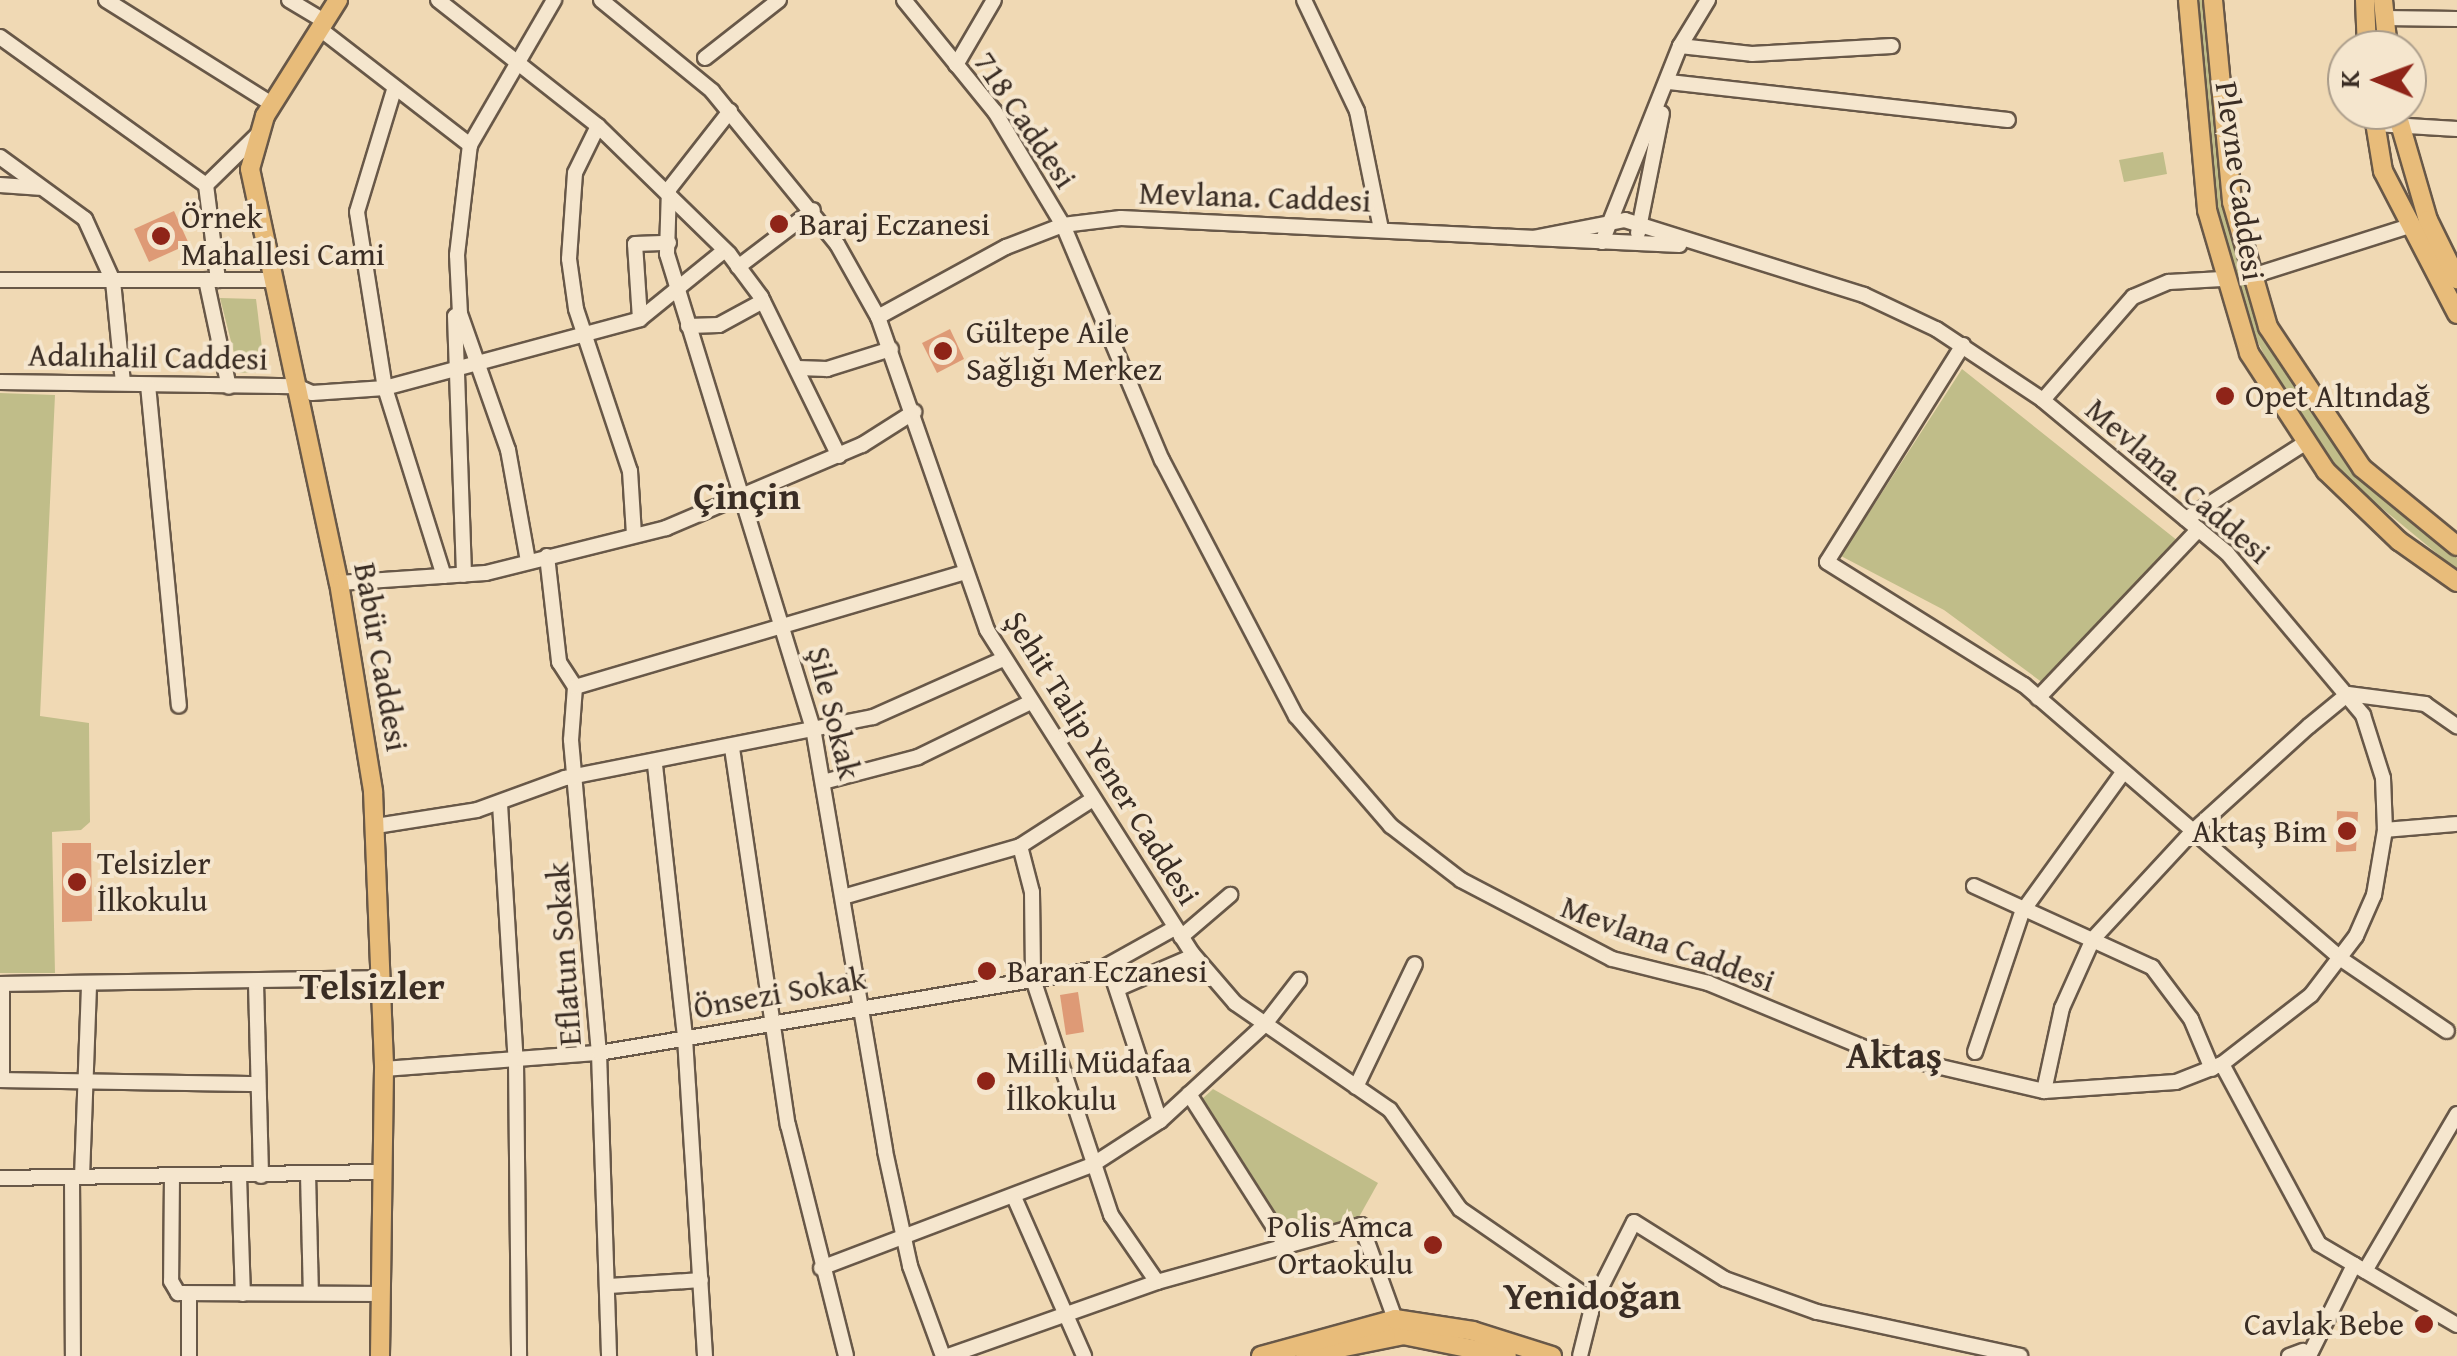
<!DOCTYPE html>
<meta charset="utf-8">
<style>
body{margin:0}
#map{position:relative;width:2457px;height:1356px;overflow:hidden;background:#f0d9b4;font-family:"Gentium Book Plus",serif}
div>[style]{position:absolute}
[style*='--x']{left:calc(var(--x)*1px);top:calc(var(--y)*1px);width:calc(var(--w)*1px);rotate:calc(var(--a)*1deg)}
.green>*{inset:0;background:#c0bd89}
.building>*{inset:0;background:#de9a76}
.roads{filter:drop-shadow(2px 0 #685848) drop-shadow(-2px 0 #685848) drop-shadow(0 2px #685848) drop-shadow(0 -2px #685848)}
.minor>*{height:14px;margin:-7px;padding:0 7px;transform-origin:7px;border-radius:7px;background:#f5e6ce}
.major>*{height:18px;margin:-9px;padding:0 9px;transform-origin:9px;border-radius:9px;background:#e8bc7a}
.dots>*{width:28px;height:28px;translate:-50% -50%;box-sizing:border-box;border:5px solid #f5e6ce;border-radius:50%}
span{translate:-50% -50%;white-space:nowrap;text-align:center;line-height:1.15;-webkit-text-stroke:8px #f5e6ce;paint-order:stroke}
.street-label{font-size:32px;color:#3a2d24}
.poi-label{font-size:32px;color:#3a2d24}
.left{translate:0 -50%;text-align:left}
.right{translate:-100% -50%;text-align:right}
.quarter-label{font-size:38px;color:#3a2d24;font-weight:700}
.north{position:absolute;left:2327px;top:30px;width:100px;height:100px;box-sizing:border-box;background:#f5e6ce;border:2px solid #aa9c8a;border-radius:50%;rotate:271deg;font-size:28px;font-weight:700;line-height:40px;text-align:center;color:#3a2d24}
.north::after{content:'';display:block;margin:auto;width:35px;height:45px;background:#8f2418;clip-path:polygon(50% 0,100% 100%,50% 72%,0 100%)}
</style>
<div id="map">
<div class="green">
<i style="clip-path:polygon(2197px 0,2204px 0,2227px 221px,2264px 338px,2349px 469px,2457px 558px,2457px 570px,2344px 477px,2278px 382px,2245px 317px,2217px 211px)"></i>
<i style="clip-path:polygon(2163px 152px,2167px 174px,2124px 182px,2119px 160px)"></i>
<i style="clip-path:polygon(220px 298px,256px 299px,265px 372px,239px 373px)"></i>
<i style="clip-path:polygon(1962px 369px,2178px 541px,2043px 683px,1944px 610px,1841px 556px)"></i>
<i style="clip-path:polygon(0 393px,55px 395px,40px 716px,89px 723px,90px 822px,81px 830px,52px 832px,55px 973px,0 973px)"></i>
<i style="clip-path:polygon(1213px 1089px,1378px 1183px,1359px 1217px,1288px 1237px,1201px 1100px)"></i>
</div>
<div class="building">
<i style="clip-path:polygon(174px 211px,189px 244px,149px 262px,134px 229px)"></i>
<i style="clip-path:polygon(950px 329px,964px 359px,937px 373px,922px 343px)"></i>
<i style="clip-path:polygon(2337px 811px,2358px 812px,2356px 851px,2336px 852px)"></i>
<i style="clip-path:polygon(62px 843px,91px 843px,92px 921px,62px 922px)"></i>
<i style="clip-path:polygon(1078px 992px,1084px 1032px,1066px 1035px,1060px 995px)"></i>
</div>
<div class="roads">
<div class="minor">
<i style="--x:106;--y:0;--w:196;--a:32.1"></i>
<i style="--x:289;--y:0;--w:41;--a:31"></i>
<i style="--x:438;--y:0;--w:204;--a:38.2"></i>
<i style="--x:598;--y:126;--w:183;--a:44.3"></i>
<i style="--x:729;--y:254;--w:54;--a:53.3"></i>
<i style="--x:761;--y:297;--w:177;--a:63.9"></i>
<i style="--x:601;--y:0;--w:144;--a:39.3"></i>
<i style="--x:712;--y:91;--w:198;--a:50.8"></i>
<i style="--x:837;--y:244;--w:84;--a:60.7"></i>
<i style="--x:878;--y:317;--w:331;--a:70.8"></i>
<i style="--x:987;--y:630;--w:383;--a:57.6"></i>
<i style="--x:1192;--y:953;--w:66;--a:49.3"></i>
<i style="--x:1235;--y:1003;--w:188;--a:34.6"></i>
<i style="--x:1390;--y:1110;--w:121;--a:54.7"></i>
<i style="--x:1460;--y:1209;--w:153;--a:34.6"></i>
<i style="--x:1586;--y:1296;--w:17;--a:73"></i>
<i style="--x:1591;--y:1312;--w:45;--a:104"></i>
<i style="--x:904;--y:0;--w:144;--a:50.9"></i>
<i style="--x:995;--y:112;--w:132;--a:59"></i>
<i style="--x:1063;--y:225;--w:255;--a:67.2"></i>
<i style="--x:1162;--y:460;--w:289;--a:62.4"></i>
<i style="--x:1296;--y:716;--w:145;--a:49.2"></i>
<i style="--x:1391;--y:826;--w:88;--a:37.6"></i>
<i style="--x:1461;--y:880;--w:170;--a:27.6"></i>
<i style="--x:1612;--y:959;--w:99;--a:14"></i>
<i style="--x:1708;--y:983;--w:178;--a:22.5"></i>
<i style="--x:1872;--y:1051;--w:177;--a:13.1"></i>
<i style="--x:2044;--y:1091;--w:132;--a:-3.9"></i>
<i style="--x:2176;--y:1082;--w:49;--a:-21.4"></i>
<i style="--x:2222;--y:1064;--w:113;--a:-37.8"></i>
<i style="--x:2311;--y:995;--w:74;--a:-52.7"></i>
<i style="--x:2356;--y:936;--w:45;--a:-66.3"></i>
<i style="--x:2374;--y:895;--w:66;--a:-80.4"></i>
<i style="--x:2385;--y:830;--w:52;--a:-92.2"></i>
<i style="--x:2383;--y:778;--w:66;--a:-107.6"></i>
<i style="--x:2363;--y:715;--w:212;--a:-130"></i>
<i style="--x:2227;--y:553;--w:239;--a:-140.3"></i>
<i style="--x:2043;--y:400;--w:128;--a:-146.4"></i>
<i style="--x:1936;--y:329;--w:80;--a:-154.7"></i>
<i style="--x:1864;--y:295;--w:250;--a:-162.6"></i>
<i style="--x:1625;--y:220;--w:94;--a:168.9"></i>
<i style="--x:1304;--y:0;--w:123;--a:64.5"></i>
<i style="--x:1357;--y:111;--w:120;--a:78.5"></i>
<i style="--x:2384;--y:18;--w:73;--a:0.8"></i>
<i style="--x:320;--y:29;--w:190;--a:37.7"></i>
<i style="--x:0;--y:37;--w:254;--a:35.7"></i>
<i style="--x:1680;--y:46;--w:72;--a:6.3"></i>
<i style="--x:1752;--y:54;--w:140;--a:-3.3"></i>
<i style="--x:705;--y:58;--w:94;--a:-38.1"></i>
<i style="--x:956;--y:65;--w:75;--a:-59.7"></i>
<i style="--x:1669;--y:82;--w:341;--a:6.4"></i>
<i style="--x:394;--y:90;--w:127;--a:106.9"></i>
<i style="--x:357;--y:212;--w:178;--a:81"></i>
<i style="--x:385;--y:388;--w:197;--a:72.6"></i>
<i style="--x:730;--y:111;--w:99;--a:128"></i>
<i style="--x:669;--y:189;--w:65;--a:91.8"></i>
<i style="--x:667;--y:254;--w:496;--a:72.9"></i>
<i style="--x:813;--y:728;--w:429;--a:80.3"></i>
<i style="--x:885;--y:1151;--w:118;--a:77.7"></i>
<i style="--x:910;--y:1266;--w:96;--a:69.9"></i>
<i style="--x:2375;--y:124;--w:82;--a:3.5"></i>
<i style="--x:598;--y:126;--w:52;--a:116.1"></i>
<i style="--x:575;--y:173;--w:86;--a:94"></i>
<i style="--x:569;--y:259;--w:50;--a:82"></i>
<i style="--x:576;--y:309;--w:171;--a:71.6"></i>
<i style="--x:630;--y:471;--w:63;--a:86.4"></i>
<i style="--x:0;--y:157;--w:105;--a:36.1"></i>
<i style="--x:85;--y:219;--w:68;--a:65.7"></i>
<i style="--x:113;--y:281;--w:102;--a:84.4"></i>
<i style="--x:0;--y:185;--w:39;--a:4"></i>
<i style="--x:206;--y:185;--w:96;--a:82.8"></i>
<i style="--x:206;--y:185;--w:73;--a:-44.4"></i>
<i style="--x:1638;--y:233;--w:122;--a:-78.7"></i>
<i style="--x:1602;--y:242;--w:211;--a:-68.3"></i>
<i style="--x:1680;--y:46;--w:54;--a:-58.7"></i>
<i style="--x:738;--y:267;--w:94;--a:-37.2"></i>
<i style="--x:2249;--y:277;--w:166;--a:-17.6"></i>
<i style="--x:0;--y:280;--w:272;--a:0"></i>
<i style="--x:206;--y:280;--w:109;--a:77.9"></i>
<i style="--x:455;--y:316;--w:259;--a:88"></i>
<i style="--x:878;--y:317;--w:146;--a:-28.7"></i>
<i style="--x:1006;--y:247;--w:61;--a:-21.1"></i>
<i style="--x:1063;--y:225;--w:58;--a:-6.9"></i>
<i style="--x:1121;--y:218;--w:559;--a:2.77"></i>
<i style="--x:640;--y:319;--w:75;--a:-93.8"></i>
<i style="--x:635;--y:244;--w:34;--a:-2"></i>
<i style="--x:688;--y:326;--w:31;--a:-2"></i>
<i style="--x:719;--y:325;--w:50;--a:-28.6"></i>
<i style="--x:1963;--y:345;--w:256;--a:122.1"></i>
<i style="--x:1827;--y:562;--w:232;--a:32"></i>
<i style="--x:2024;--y:685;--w:419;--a:40.8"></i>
<i style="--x:2341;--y:959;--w:128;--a:34.2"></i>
<i style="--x:798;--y:368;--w:29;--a:2"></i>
<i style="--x:827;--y:369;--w:67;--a:-17.4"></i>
<i style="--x:0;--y:382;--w:296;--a:0.8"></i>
<i style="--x:296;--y:386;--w:17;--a:24"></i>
<i style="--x:312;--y:393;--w:73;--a:-3.9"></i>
<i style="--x:385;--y:388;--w:264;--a:-15.1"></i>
<i style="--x:640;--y:319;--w:109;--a:-39.1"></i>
<i style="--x:148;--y:385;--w:322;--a:84.5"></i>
<i style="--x:2043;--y:400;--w:137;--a:-48.9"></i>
<i style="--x:2133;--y:297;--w:39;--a:-23"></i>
<i style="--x:2169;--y:282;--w:53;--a:-3.2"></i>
<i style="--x:2186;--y:519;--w:141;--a:-32.6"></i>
<i style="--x:547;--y:556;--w:107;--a:83.5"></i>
<i style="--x:559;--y:662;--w:30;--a:57"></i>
<i style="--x:528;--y:561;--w:113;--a:-100.2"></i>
<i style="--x:508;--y:450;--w:144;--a:-109.4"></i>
<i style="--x:460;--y:314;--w:59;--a:-92.9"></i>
<i style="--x:457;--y:255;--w:111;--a:-83.3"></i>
<i style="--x:470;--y:145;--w:168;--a:-59.9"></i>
<i style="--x:339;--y:583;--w:147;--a:-3.9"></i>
<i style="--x:486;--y:573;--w:186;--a:-14"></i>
<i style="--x:666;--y:528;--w:213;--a:-23"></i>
<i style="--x:862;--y:445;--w:62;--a:-32.4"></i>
<i style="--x:575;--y:687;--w:53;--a:94.3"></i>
<i style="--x:571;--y:740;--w:314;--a:84.9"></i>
<i style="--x:599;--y:1053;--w:303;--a:88.1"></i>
<i style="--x:575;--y:687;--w:407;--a:-16.4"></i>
<i style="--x:2038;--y:698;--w:233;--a:-46.4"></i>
<i style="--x:732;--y:748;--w:381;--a:81.6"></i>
<i style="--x:788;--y:1125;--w:238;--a:75.9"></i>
<i style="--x:655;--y:765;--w:275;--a:83.7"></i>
<i style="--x:685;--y:1038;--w:319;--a:86.4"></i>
<i style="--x:823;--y:782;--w:98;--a:-14.7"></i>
<i style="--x:918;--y:757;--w:126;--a:-26"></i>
<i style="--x:500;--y:804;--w:258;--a:86.5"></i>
<i style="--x:516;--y:1062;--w:294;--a:89.4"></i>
<i style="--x:376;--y:826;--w:102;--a:-9"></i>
<i style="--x:477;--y:810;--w:94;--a:-20"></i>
<i style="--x:565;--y:778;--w:314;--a:-11.2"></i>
<i style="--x:873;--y:717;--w:142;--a:-24"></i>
<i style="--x:2385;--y:830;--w:72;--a:-4.8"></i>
<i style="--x:1020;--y:846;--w:48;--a:75.4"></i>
<i style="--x:1032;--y:892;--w:87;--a:89.3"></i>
<i style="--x:1033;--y:979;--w:249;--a:71.7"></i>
<i style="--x:1111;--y:1215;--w:81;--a:55.5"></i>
<i style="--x:1974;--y:886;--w:196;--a:24.5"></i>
<i style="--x:2152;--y:967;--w:65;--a:53.1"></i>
<i style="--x:2191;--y:1019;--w:54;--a:67.2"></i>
<i style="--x:846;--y:896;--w:181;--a:-16"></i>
<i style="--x:1020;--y:846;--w:87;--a:-32.8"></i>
<i style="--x:1181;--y:937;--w:65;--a:-40.6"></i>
<i style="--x:1109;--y:966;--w:163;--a:71.8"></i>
<i style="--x:256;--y:983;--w:193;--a:88.5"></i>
<i style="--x:0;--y:984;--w:382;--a:-0.9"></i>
<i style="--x:2;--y:984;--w:96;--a:90"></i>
<i style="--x:1119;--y:988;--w:81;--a:-23.4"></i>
<i style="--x:1975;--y:1052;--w:148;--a:-71.4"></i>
<i style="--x:2022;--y:912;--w:170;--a:-54.1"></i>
<i style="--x:2222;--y:1064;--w:204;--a:61.7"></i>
<i style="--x:2319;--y:1244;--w:160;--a:30.4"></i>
<i style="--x:384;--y:1069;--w:216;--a:-4.3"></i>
<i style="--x:599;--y:1053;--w:511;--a:-9.57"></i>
<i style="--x:1103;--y:968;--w:82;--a:-29.1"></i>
<i style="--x:0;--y:1080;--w:258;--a:0.9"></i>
<i style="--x:1356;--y:1087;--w:136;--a:-64.4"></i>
<i style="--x:2044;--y:1091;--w:85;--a:-77.8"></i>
<i style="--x:2062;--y:1008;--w:76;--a:-65.8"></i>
<i style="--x:2093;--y:939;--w:146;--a:-47.2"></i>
<i style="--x:2192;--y:832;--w:158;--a:-42.2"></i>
<i style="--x:2309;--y:726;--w:50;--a:-39.4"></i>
<i style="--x:2348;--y:694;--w:78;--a:7.4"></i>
<i style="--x:2425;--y:704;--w:39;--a:35"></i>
<i style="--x:1189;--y:1094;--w:180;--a:57.5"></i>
<i style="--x:308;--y:1174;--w:119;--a:88.6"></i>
<i style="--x:172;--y:1176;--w:105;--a:90.5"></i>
<i style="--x:171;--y:1281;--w:14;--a:60"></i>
<i style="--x:178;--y:1293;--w:204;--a:0.3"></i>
<i style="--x:239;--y:1176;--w:118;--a:88.1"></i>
<i style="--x:72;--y:1177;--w:179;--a:89.7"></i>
<i style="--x:82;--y:1177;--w:194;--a:-87.9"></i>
<i style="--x:0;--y:1178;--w:383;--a:-0.9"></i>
<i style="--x:1014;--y:1197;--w:174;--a:66.2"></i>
<i style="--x:821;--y:1268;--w:290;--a:-20.8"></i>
<i style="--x:1092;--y:1165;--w:81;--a:-32.9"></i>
<i style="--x:1160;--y:1121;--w:143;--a:-42.7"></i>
<i style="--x:1265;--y:1024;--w:56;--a:-52.3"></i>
<i style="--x:2365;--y:1271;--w:182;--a:-59.6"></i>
<i style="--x:609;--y:1286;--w:92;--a:-3.7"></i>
<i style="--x:1591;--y:1307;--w:95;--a:-63.2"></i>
<i style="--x:1634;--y:1222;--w:107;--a:32.1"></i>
<i style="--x:1725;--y:1279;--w:98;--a:19.7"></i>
<i style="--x:1817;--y:1312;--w:208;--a:12.2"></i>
<i style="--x:189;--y:1356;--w:62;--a:-90"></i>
<i style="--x:948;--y:1356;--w:222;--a:-19.5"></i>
<i style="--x:1157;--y:1282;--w:212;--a:-15.6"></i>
<i style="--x:1361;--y:1225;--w:100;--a:70.1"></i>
<i style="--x:2289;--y:1356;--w:15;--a:-20"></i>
<i style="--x:2309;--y:1356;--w:102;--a:-63.7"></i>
</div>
<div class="major">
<i style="--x:338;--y:0;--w:137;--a:122.2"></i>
<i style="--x:265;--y:116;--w:55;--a:105.8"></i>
<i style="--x:250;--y:169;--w:423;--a:77.9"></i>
<i style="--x:339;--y:583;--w:211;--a:80.7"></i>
<i style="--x:373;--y:791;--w:278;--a:87.7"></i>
<i style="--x:384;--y:1069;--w:287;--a:90.8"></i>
<i style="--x:2188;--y:0;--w:211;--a:84.8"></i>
<i style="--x:2207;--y:210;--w:149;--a:73.6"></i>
<i style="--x:2249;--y:353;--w:141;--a:56.9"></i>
<i style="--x:2326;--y:471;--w:101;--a:43.8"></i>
<i style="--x:2399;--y:541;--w:71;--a:35.3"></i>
<i style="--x:2213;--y:0;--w:203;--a:84.6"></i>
<i style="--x:2232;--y:202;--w:130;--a:73.9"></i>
<i style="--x:2268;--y:327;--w:169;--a:56.3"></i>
<i style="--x:2362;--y:468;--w:123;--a:39.4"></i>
<i style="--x:2365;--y:0;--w:50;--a:87.7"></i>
<i style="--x:2383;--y:0;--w:50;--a:84.3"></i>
<i style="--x:2373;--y:110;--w:62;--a:80.7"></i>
<i style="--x:2383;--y:171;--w:161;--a:62.6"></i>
<i style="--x:2396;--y:110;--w:115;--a:73.8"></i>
<i style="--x:2428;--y:220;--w:66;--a:63.8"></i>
<i style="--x:1305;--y:1355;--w:100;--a:-11.5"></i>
<i style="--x:1403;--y:1335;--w:106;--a:11.4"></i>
<i style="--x:1261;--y:1356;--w:139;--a:-15.4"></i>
<i style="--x:1395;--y:1319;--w:79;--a:8.7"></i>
<i style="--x:1473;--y:1331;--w:83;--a:17.6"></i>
</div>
</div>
<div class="dots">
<i style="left:779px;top:224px;background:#8f2418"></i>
<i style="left:161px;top:236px;background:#8f2418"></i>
<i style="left:943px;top:351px;background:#8f2418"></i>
<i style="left:2225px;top:396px;background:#8f2418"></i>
<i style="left:2347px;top:831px;background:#8f2418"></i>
<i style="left:77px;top:882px;background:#8f2418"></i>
<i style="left:987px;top:971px;background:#8f2418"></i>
<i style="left:986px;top:1081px;background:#8f2418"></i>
<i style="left:1433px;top:1245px;background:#8f2418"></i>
<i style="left:2424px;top:1324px;background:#8f2418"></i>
</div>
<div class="street-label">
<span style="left:1025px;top:120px;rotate:56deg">718 Caddesi</span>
<span style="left:2240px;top:181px;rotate:82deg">Plevne Caddesi</span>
<span style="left:1255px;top:197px;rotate:2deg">Mevlana. Caddesi</span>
<span style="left:148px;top:357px;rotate:1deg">Adalıhalil Caddesi</span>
<span style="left:2178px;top:481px;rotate:41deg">Mevlana. Caddesi</span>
<span style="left:381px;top:657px;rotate:80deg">Babür Caddesi</span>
<span style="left:834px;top:713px;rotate:76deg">Şile Sokak</span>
<span style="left:1102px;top:758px;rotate:58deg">Şehit Talip Yener Caddesi</span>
<span style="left:1668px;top:944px;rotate:20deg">Mevlana Caddesi</span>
<span style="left:564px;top:954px;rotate:-94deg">Eflatun Sokak</span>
<span style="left:780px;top:993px;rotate:-10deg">Önsezi Sokak</span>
</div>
<div class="poi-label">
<span class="left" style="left:181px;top:236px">Örnek<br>Mahallesi Cami</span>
<span class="left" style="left:799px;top:224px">Baraj Eczanesi</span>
<span class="left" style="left:966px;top:351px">Gültepe Aile<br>Sağlığı Merkez</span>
<span class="left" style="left:2245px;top:396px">Opet Altındağ</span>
<span class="right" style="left:2327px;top:831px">Aktaş Bim</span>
<span class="left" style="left:97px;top:882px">Telsizler<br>İlkokulu</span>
<span class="left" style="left:1007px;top:971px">Baran Eczanesi</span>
<span class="left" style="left:1006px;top:1081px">Milli Müdafaa<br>İlkokulu</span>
<span class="right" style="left:1413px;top:1245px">Polis Amca<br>Ortaokulu</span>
<span class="right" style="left:2404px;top:1324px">Cavlak Bebe</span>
</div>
<div class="quarter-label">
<span style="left:747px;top:496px">Çinçin</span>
<span style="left:372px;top:986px">Telsizler</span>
<span style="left:1894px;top:1055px">Aktaş</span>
<span style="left:1592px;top:1296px">Yenidoğan</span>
</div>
<div class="north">K</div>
</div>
